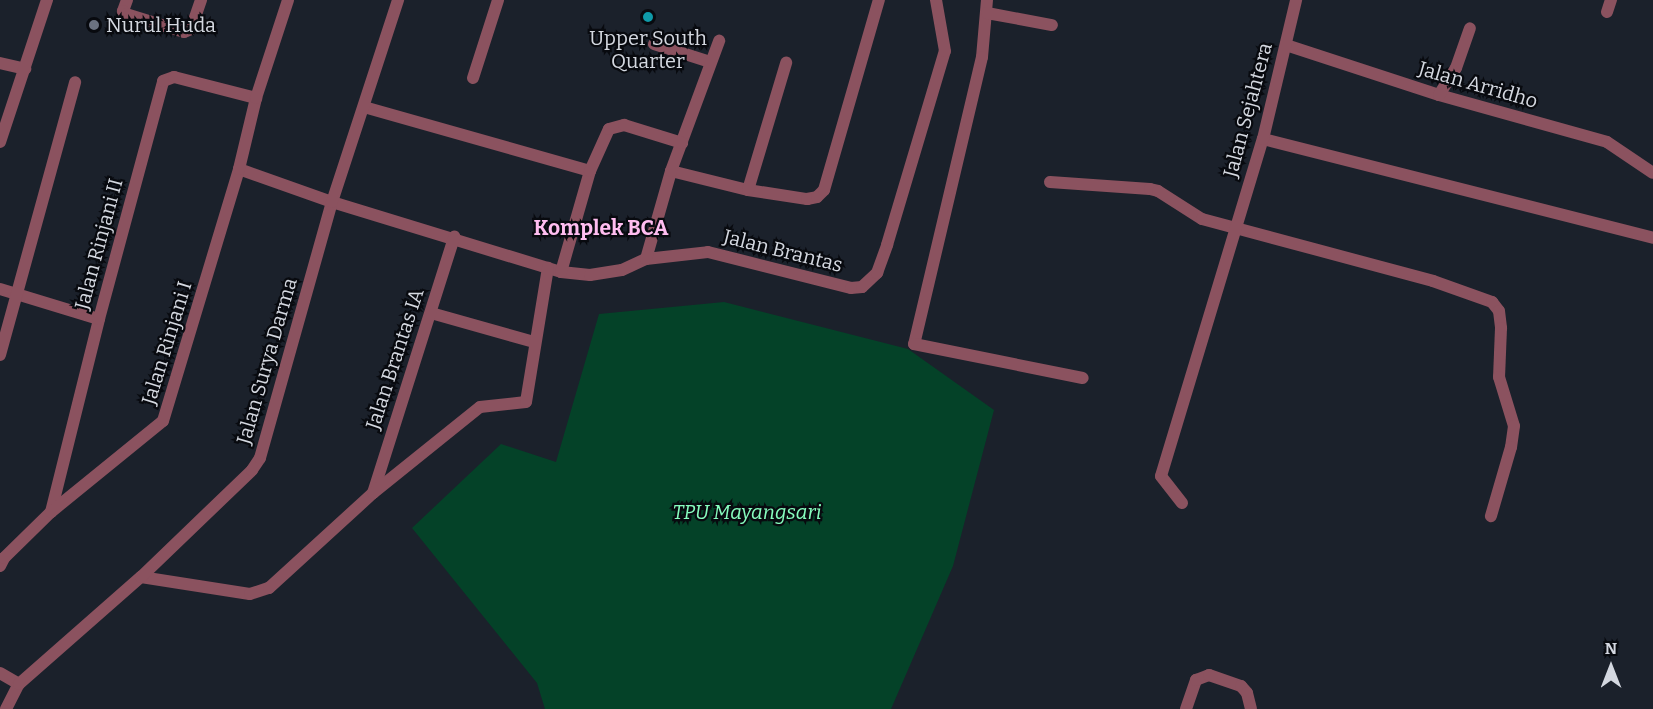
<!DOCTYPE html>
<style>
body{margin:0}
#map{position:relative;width:1653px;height:709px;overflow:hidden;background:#1b212b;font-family:Bitter,serif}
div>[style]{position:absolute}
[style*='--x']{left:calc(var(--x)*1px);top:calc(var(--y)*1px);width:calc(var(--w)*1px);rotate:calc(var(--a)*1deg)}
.green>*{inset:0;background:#044228}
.street>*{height:12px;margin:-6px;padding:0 6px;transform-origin:6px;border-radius:6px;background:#8b525f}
.dots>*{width:16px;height:16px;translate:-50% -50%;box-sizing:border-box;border:3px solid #080a0f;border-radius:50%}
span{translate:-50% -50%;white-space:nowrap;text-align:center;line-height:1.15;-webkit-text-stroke:4.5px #080a0f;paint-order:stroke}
.poi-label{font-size:20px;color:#d4d8e0}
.left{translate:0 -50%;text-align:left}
.street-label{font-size:20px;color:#d4d8e0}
.park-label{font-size:20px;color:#87febf;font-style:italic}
.neighbourhood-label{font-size:21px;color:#ffbdf0;font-weight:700}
.north{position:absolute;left:1581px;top:637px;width:60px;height:60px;-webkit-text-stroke:4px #080a0f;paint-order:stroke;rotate:0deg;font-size:16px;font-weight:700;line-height:24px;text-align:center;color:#d4d8e0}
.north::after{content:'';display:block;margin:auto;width:21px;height:27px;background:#d4d8e0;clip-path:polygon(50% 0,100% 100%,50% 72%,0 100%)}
</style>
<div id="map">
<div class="green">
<i style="clip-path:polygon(724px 302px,908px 349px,994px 410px,953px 566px,891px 709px,545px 709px,537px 683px,412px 528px,501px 444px,556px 462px,599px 314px)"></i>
</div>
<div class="street">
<i style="--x:127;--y:0;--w:12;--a:110"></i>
<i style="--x:123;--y:11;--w:4;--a:45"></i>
<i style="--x:126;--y:14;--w:61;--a:17.2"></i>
<i style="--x:184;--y:32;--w:8;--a:-23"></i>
<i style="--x:191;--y:29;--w:31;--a:-71"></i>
<i style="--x:987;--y:0;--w:57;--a:95"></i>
<i style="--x:982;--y:57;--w:295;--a:103.3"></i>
<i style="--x:914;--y:344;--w:172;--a:11.4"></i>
<i style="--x:1607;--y:12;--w:13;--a:-72"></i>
<i style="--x:987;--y:13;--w:66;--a:10.5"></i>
<i style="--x:654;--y:44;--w:59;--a:17.8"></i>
<i style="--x:1286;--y:45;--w:161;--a:18.1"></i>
<i style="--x:1439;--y:95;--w:174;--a:15.6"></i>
<i style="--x:1607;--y:142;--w:55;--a:34"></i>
<i style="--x:0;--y:63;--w:26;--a:13"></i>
<i style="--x:473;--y:78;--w:82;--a:-72.2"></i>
<i style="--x:1439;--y:95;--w:32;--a:-58"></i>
<i style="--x:1456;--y:68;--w:42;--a:-70.7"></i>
<i style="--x:364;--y:107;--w:235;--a:15.8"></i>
<i style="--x:1263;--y:139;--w:402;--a:14.2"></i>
<i style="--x:0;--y:142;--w:150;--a:-71.7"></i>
<i style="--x:239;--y:169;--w:99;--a:19.5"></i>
<i style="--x:332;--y:202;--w:239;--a:17"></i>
<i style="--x:561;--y:272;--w:29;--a:6"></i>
<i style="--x:590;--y:275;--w:32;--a:-9"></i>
<i style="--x:622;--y:270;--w:26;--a:-25"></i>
<i style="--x:646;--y:259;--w:62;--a:-6.4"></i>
<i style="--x:708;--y:252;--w:147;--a:14.1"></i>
<i style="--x:851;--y:288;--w:11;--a:-5"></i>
<i style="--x:862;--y:287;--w:21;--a:-43"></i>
<i style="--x:877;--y:273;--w:30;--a:-70"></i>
<i style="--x:887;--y:245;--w:202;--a:-73.4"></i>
<i style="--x:945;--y:51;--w:52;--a:-100"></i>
<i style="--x:671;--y:171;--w:79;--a:13.9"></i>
<i style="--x:748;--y:190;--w:60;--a:8.7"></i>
<i style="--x:807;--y:199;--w:10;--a:-11"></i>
<i style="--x:817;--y:197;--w:10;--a:-45"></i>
<i style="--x:824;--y:190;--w:198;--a:-73.9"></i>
<i style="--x:1050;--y:182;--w:100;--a:4"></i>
<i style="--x:1150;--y:189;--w:8;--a:14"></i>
<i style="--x:1158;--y:191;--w:52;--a:32.5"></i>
<i style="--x:1202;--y:219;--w:239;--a:15"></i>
<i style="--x:1433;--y:281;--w:63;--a:19.6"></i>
<i style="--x:1492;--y:302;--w:11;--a:52"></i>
<i style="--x:1499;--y:311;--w:17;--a:83"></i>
<i style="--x:1501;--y:328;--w:49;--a:92.3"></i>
<i style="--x:1499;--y:377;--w:51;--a:73"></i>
<i style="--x:1514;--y:426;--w:21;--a:98"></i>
<i style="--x:1511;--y:447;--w:72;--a:106.2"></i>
<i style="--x:748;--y:190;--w:133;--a:-73.3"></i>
<i style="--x:646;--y:259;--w:91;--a:-74.1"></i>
<i style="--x:671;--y:171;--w:139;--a:-69.7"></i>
<i style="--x:561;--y:272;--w:105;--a:-74"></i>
<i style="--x:590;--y:171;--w:46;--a:-65.7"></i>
<i style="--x:609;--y:129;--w:16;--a:-15"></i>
<i style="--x:624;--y:125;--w:61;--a:17.2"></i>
<i style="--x:0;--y:289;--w:103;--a:16.9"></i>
<i style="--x:431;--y:313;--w:107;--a:15.7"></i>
<i style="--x:0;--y:355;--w:283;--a:-74.6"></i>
<i style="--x:373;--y:493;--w:269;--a:-72.4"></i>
<i style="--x:1182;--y:503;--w:34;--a:-128"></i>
<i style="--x:1161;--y:476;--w:352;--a:-73.2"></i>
<i style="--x:1263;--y:139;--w:143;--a:-76.6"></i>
<i style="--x:51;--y:512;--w:199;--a:-76"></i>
<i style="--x:99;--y:319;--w:246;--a:-74.9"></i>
<i style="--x:163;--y:81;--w:12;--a:-20"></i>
<i style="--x:174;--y:77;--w:85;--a:14.4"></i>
<i style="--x:0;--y:566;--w:9;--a:-63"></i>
<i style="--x:4;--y:558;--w:66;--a:-44.4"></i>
<i style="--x:51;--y:512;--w:144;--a:-39.1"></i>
<i style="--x:163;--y:421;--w:263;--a:-73.2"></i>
<i style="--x:239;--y:169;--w:73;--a:-76.5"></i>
<i style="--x:256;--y:98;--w:103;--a:-71.9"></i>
<i style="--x:141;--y:577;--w:110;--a:8.9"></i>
<i style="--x:250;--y:594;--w:20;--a:-18"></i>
<i style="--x:269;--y:588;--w:141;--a:-42.4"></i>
<i style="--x:373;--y:493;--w:137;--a:-38.8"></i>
<i style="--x:480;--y:407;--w:46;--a:-6.2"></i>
<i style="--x:526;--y:402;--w:136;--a:-80.7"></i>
<i style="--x:0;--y:673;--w:22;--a:30"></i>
<i style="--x:6;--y:709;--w:28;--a:-63"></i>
<i style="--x:19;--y:684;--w:162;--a:-41.3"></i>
<i style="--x:141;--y:577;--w:154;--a:-43.9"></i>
<i style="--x:252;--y:470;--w:14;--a:-56"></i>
<i style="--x:260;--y:458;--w:266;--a:-74.3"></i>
<i style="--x:332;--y:202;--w:213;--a:-71.9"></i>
<i style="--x:1186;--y:709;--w:31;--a:-71"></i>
<i style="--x:1196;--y:680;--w:14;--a:-21"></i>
<i style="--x:1209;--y:675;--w:34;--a:19"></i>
<i style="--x:1241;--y:686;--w:9;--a:49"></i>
<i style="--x:1247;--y:693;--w:16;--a:76"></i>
</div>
<div class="dots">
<i style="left:648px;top:17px;background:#0f9aa8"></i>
<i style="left:94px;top:25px;background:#6b7280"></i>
</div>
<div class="poi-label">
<span class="left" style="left:106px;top:25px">Nurul Huda</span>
<span style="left:648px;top:50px">Upper South<br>Quarter</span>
</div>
<div class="street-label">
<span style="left:1478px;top:85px;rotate:16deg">Jalan Arridho</span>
<span style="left:1248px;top:110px;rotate:-75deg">Jalan Sejahtera</span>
<span style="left:99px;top:244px;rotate:-75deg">Jalan Rinjani II</span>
<span style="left:783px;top:251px;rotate:14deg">Jalan Brantas</span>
<span style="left:167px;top:343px;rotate:-73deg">Jalan Rinjani I</span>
<span style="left:395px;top:359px;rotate:-72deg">Jalan Brantas IA</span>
<span style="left:267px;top:361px;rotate:-74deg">Jalan Surya Darma</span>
</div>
<div class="park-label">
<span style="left:747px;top:512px">TPU Mayangsari</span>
</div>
<div class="neighbourhood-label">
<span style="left:601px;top:228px">Komplek BCA</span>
</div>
<div class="north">N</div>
</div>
